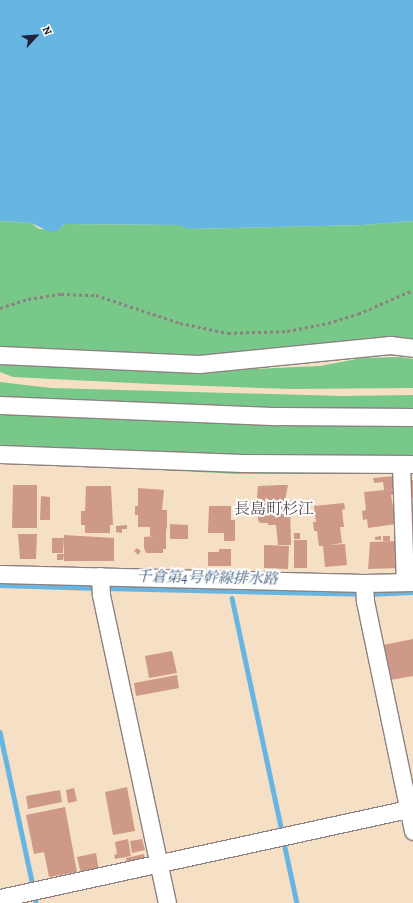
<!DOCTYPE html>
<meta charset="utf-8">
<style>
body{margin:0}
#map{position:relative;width:413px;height:903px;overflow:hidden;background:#f5e0c5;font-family:Alegreya,"Noto Serif JP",serif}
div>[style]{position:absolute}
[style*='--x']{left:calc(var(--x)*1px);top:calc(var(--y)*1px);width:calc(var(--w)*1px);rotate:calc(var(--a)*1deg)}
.green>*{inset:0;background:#78c989}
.water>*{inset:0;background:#66b6e1}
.stream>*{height:4.5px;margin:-2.25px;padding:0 2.25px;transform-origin:2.25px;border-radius:2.25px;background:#66b6e1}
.building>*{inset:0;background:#ce9987}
.path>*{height:2.5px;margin-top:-1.25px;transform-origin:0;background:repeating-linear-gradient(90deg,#8c8180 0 3px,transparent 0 6px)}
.roads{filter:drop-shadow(1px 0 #8c8180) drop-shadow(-1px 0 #8c8180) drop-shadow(0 1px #8c8180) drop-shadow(0 -1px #8c8180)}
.minor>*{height:17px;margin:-8.5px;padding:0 8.5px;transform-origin:8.5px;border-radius:8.5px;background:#fff}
span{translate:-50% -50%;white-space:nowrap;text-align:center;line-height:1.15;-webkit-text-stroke:4px #fff;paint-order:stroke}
.water-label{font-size:15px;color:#3d5d7d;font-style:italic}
.quarter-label{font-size:16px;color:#5e4c56}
.north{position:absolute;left:16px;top:16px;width:40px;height:40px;-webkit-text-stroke:3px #fff;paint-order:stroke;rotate:64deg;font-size:11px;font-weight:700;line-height:16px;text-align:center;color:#22223b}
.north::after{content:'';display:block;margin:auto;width:14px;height:18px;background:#22223b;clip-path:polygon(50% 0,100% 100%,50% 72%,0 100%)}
</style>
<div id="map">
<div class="green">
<i style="clip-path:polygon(0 221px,31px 223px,39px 229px,59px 230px,64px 224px,179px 225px,190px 229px,363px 225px,413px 221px,413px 340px,357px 340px,202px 356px,0 350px)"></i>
<i style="clip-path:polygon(400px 357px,413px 359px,413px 388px,292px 389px,152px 384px,13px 377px,0 372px,0 362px,207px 371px,320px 366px,362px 358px)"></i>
<i style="clip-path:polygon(0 382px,51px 388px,342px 396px,413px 395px,413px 410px,278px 409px,6px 399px,0 396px)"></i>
<i style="clip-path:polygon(0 413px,413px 423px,413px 460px,0 449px)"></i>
<i style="clip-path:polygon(0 462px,392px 467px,396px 474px,238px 474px)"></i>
</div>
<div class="water">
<i style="clip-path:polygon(0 0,413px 0,413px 221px,363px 225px,190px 229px,178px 225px,64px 224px,59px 230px,50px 232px,31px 223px,0 221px)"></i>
</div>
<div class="stream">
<i style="--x:0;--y:585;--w:97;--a:1.8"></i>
<i style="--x:105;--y:588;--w:256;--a:1.3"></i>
<i style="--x:369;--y:594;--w:44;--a:-2.6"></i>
<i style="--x:232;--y:598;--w:239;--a:77.9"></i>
<i style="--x:0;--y:732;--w:157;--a:77.9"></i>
<i style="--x:284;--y:843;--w:61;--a:77.8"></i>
<i style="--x:35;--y:896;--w:7;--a:82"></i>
</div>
<div class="building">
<i style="clip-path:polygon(395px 476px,397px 488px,391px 489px,394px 491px,394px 495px,391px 495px,396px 524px,368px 528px,367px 519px,363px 520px,362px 511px,366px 510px,364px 492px,384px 490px,383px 482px,374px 483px,373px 478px)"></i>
<i style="clip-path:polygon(411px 480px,413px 480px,413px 498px,410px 498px)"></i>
<i style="clip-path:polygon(13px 485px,37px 485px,37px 528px,12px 528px)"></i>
<i style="clip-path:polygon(280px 485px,288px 485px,285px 500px,290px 500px,291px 545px,278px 545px,276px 525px,268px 525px,268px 523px,260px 523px,258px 520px,258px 509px,256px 508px,258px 486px)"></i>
<i style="clip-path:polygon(86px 486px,111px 486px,113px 525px,110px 525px,110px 533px,85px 533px,85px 525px,81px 525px,81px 511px,85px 511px)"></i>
<i style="clip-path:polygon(138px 488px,164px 490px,162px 510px,167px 510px,167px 527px,166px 530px,158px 530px,166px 530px,166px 549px,163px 549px,163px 553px,146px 553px,144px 548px,144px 537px,155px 536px,150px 536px,150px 527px,138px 527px,138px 515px,135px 515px,135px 506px,138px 506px)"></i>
<i style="clip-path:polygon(41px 496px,50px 497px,50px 520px,40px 520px)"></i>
<i style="clip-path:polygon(344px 503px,345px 509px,342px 510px,344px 527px,340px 527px,342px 543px,329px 545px,345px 544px,347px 565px,325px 567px,323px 546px,319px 546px,317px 531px,314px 531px,313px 522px,316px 522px,314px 506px)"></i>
<i style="clip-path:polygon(209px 506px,231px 506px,231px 520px,235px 520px,235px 541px,224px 541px,224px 533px,208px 533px)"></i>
<i style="clip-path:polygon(170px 524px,188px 525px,188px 539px,170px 539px)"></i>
<i style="clip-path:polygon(127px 525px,127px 529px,122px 529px,122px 533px,116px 532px,116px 526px)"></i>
<i style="clip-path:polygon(294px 533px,300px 533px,300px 539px,294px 539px)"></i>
<i style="clip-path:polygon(18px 534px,37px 534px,36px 559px,20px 559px)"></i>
<i style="clip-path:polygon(64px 535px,114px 538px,114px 561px,64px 561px)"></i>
<i style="clip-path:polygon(381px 536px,381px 540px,375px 540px,375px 537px)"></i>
<i style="clip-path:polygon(383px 536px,390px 536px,390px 541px,383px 541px)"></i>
<i style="clip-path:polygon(52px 538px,64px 538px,63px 553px,52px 553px)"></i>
<i style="clip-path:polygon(294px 540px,307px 540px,307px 568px,294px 568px)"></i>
<i style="clip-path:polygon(398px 541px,399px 568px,368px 569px,370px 542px)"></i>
<i style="clip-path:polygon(264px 545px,289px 546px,288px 569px,264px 568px)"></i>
<i style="clip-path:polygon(137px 548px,141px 551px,138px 555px,134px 551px)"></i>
<i style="clip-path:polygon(219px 549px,231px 549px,231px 566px,208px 566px,208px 552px,219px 552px)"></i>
<i style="clip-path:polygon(57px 554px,64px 554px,63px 560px,57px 560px)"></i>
<i style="clip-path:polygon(413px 639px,413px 676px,390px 680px,383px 645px)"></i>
<i style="clip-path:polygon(172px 651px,177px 673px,149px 678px,145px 656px)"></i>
<i style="clip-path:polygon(177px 675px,179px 688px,136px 696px,134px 683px)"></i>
<i style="clip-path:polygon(127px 787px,135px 831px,113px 835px,105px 792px)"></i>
<i style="clip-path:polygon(74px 788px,77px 801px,68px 803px,66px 790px)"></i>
<i style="clip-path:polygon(60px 790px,62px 802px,28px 809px,26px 796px)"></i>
<i style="clip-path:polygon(65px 807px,77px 872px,49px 877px,44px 852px,34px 854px,26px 815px)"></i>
<i style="clip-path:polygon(128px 839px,131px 856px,115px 859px,114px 855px,117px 854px,115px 842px)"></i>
<i style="clip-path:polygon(142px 839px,145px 850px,132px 853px,130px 841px)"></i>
<i style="clip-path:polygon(96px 853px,99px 871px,81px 874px,77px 857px)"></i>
<i style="clip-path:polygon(144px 854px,145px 860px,127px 864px,126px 858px)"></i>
</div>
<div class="path">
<i style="--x:0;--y:308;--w:29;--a:-18"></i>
<i style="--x:28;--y:299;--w:33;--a:-9"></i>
<i style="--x:61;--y:294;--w:35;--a:2"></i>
<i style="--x:96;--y:295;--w:89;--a:18.4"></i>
<i style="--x:180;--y:323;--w:49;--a:11.8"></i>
<i style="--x:228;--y:333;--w:59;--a:-1.9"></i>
<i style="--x:287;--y:331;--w:42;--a:-11"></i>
<i style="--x:328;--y:323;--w:31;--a:-17"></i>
<i style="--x:358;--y:314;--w:60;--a:-23.6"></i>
</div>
<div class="roads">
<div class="minor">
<i style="--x:0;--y:355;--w:199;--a:2.6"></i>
<i style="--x:199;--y:364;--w:192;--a:-5.7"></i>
<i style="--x:390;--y:345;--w:23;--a:7"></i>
<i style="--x:0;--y:405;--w:278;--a:2.3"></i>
<i style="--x:278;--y:416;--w:135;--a:0.4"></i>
<i style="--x:0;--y:454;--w:243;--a:2.1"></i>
<i style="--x:243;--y:463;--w:170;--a:0.3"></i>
<i style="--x:401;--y:464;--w:118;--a:88.1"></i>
<i style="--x:0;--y:574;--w:364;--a:1.4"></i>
<i style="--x:364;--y:583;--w:49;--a:-1.2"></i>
<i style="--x:100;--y:576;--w:19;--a:87"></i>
<i style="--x:101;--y:595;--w:315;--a:77.9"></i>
<i style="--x:364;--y:583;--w:18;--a:87"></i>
<i style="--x:365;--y:601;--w:235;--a:78.2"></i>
<i style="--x:0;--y:898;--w:423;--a:-12.3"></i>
</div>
</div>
<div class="water-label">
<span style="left:207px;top:578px;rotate:1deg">千倉第4号幹線排水路</span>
</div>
<div class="quarter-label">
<span style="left:274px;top:509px">長島町杉江</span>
</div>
<div class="north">N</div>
</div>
